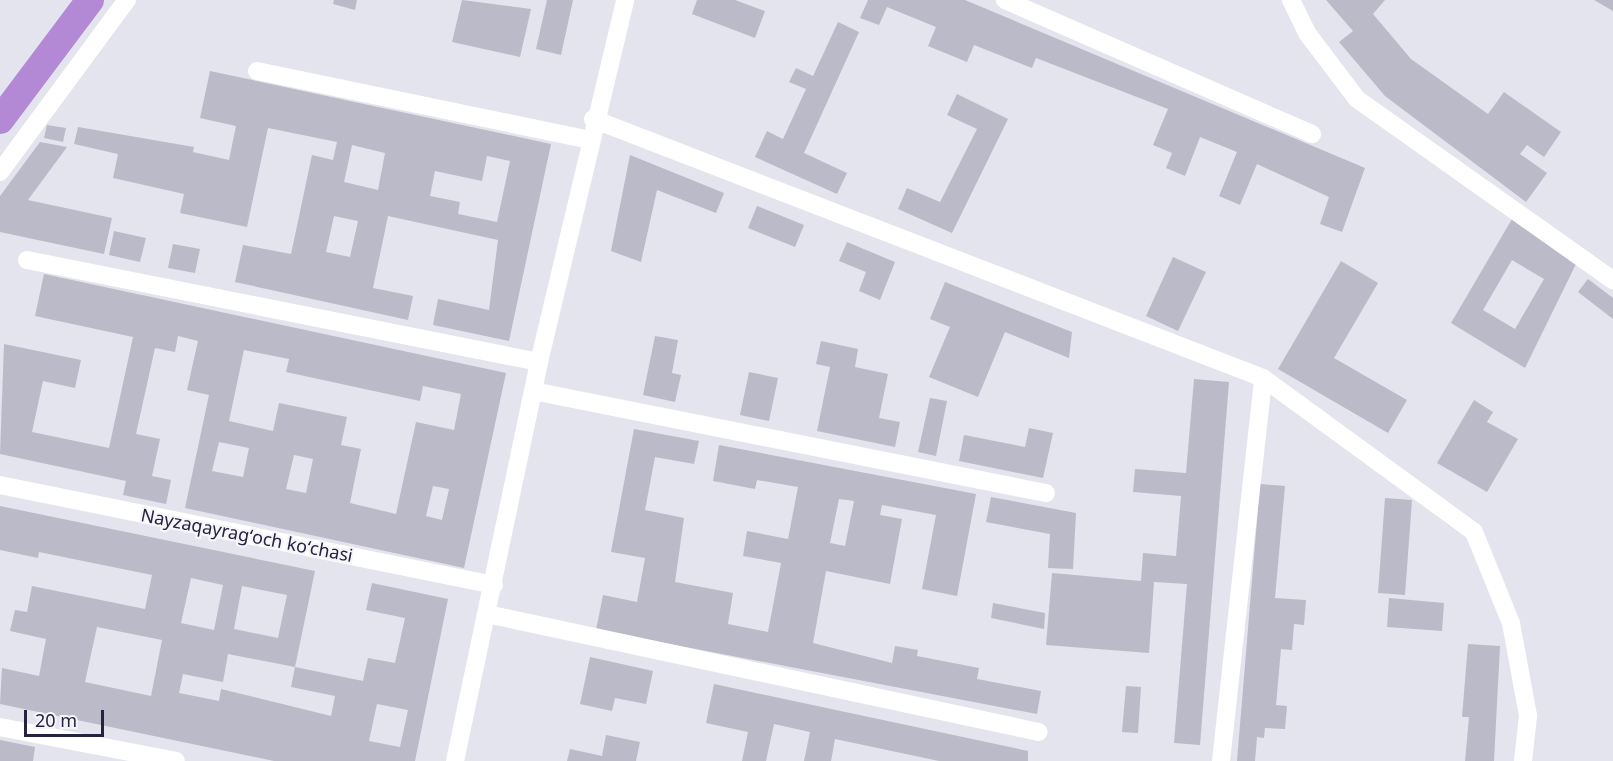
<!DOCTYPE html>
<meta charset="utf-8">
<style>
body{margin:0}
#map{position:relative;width:1613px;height:761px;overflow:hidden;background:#e4e4ee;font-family:"Noto Sans",sans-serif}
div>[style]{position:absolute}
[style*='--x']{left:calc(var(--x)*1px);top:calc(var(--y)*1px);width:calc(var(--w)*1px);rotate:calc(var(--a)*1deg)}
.canal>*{height:28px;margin:-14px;padding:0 14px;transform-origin:14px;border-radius:14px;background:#b389d6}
.building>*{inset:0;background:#babac9}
.minor>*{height:18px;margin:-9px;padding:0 9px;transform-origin:9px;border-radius:9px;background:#fff}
span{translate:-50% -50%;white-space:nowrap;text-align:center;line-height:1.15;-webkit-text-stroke:4.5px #f5f5fa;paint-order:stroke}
.street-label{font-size:18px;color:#262241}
.scale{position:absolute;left:24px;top:710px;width:80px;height:27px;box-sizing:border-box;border:3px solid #262241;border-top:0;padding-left:8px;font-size:18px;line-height:21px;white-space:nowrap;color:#262241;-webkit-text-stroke:4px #f5f5fa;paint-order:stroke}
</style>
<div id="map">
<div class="canal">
<i style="--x:0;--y:120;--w:150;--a:-53.1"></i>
</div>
<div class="building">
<i style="clip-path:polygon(334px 0,357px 0,355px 10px,333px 4px)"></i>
<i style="clip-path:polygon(462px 0,531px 9px,520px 57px,452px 42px)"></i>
<i style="clip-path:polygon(547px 0,573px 0,561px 55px,536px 49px)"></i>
<i style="clip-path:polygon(697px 0,735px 0,765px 11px,755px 38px,692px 14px)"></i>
<i style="clip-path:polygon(868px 0,965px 0,1365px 168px,1342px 232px,1320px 224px,1329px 197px,1257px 164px,1240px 205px,1219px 196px,1237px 152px,1200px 137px,1185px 176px,1166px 168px,1172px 153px,1153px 145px,1168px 109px,1036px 58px,1032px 68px,974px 45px,967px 62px,928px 46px,936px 27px,887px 7px,879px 25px,860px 18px)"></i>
<i style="clip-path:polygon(1326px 0,1385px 0,1373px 14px,1411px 59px,1488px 114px,1504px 92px,1561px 132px,1544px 157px,1527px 145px,1520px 154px,1547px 173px,1526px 202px,1385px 96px,1339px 42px,1353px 31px)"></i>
<i style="clip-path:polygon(1594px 0,1613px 0,1613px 11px)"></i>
<i style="clip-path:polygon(838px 22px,859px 32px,804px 153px,847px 173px,837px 194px,755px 157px,767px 131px,783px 139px,806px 89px,789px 82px,796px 68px,813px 76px)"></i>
<i style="clip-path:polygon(evenodd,210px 71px,551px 144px,509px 341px,433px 325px,438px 299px,489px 310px,498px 240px,388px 216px,373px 288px,413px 296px,408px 320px,235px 282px,243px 245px,291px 254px,312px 155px,333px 160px,337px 142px,268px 128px,247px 227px,180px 213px,184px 194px,113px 178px,118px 154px,74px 144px,78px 127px,194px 147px,193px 152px,229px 160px,236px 126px,200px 118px,210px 71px,352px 145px,385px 153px,378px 190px,344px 182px,352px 145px,210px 71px,487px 156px,510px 161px,497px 222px,458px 214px,460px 202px,430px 196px,435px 171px,482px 181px,487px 156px,210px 71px,334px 216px,358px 221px,350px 257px,326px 252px,334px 216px)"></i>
<i style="clip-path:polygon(957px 94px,1008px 119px,952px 233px,898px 209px,907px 188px,940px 202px,977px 129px,947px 115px)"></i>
<i style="clip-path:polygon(47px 125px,66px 128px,63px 142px,44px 138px)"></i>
<i style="clip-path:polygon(40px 142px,67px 147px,28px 200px,112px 218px,104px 254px,0 232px,0 196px)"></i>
<i style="clip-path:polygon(630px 155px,724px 193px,716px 213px,657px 190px,641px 262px,611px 251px)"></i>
<i style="clip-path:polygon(757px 206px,804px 225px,795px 247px,748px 228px)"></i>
<i style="clip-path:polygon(evenodd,1512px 219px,1576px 264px,1525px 368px,1451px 323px,1512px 219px,1512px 260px,1544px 279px,1515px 329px,1483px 310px,1512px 260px)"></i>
<i style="clip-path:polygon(114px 231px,146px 238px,140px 262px,109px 255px)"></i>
<i style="clip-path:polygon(847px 242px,895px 262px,880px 300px,859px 291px,866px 272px,839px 261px)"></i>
<i style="clip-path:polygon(173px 244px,200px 249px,195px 273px,168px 268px)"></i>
<i style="clip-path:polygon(1173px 257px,1206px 272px,1178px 331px,1146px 316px)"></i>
<i style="clip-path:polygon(1341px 261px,1378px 283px,1334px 358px,1407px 400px,1388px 433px,1278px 369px)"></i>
<i style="clip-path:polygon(evenodd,44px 274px,506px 373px,464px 568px,185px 508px,209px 395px,187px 390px,198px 341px,178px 336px,175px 352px,155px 348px,136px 434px,160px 439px,152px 476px,171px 480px,166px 504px,123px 495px,126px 481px,0 454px,4px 344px,81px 360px,75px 388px,43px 381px,32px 432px,109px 448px,133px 337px,35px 316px,44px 274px,244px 350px,289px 359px,286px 372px,420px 401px,423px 386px,461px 394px,454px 430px,416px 422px,396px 514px,350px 503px,361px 449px,341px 445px,347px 417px,279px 403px,273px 431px,229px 421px,244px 350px,44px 274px,219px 442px,249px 448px,243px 477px,212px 471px,219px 442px,44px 274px,294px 455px,313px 459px,306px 493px,286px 489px,294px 455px,44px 274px,433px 486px,449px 489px,442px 520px,426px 516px,433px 486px)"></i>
<i style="clip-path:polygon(1588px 279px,1613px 298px,1613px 319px,1578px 292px)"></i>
<i style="clip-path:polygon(945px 282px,1072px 332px,1069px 358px,1005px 332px,978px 397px,929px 377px,950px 327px,930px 319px)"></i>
<i style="clip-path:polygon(655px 336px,678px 340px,672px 373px,681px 375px,675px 402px,643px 395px)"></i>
<i style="clip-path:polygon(821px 341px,858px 349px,855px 367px,888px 374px,879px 418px,900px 422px,895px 447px,817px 431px,830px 367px,816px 364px)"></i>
<i style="clip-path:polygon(749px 372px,778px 378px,769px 421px,740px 415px)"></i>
<i style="clip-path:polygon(1194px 379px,1229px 382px,1200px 745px,1174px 743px,1187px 584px,1154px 582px,1149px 653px,1046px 645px,1052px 573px,1141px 581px,1143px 553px,1176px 556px,1181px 496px,1133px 492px,1135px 469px,1186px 473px)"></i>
<i style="clip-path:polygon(930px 398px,947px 401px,936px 456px,918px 452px)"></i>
<i style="clip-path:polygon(1474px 400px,1493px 412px,1487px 422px,1518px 439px,1487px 492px,1437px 463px)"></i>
<i style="clip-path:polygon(1029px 428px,1053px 433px,1043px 478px,959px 461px,964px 435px,1025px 447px)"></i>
<i style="clip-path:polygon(evenodd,634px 429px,699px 441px,694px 464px,655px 457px,645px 510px,684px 518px,675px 582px,733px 593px,728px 624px,768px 632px,781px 563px,743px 556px,747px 531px,788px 539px,798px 487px,757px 480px,755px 489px,713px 481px,719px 445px,976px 494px,957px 596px,922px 589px,936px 515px,882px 505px,880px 515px,902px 519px,890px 584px,826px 571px,813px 643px,892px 663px,895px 646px,918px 650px,917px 656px,979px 668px,977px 679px,1041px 691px,1037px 714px,596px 630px,603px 595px,637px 602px,645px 558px,611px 552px,634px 429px,839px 499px,854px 501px,845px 546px,830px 543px,839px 499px)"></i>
<i style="clip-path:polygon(1260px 484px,1285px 486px,1275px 598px,1306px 600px,1304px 625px,1294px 624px,1292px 650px,1281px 649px,1276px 705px,1287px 706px,1285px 729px,1265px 728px,1264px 738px,1257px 737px,1255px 761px,1237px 761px)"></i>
<i style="clip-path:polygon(991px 497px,1076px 513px,1073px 569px,1048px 568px,1050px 534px,986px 522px)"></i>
<i style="clip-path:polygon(1385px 498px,1412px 500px,1405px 595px,1378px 593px)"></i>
<i style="clip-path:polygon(evenodd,0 506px,315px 571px,295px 667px,228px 654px,223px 682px,183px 674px,179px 693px,219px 701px,221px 689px,331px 716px,335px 696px,291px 687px,295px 667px,363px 681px,368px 658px,395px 663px,405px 618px,366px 610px,372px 583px,448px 599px,415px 761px,274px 761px,0 704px,2px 668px,39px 676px,46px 639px,10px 631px,15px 610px,27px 612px,32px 586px,145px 609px,152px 575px,39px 552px,38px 558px,0 550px,0 506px,191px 578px,223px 585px,214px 630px,181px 623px,191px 578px,0 506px,242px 586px,287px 595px,278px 638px,234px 629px,242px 586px,0 506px,97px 627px,162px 640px,151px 696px,85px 682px,97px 627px,0 506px,377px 704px,408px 710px,400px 747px,369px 741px,377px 704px)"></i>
<i style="clip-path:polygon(1389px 598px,1444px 603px,1442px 631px,1387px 627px)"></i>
<i style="clip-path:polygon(993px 603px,1045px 613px,1044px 629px,991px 618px)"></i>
<i style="clip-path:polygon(1468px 644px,1500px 646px,1494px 761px,1465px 761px,1469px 717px,1462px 717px)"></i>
<i style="clip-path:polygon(590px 657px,653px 671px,646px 704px,615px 698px,612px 711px,580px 704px)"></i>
<i style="clip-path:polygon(714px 684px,1028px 751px,1028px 761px,939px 761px,835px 739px,831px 761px,804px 761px,810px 732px,774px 724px,766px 761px,742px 761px,748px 732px,706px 723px)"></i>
<i style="clip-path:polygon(1126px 686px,1141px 687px,1138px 733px,1122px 732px)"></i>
<i style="clip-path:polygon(606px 735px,640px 742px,636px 761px,567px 761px,570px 749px,602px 756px)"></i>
<i style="clip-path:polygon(0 740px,35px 747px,33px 761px,0 761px)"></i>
</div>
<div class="minor">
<i style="--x:1005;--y:0;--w:335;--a:23.6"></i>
<i style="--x:1291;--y:0;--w:37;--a:64"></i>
<i style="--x:1307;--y:33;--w:83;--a:52.9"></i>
<i style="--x:1357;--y:99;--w:314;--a:35.3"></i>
<i style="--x:257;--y:71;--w:339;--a:11.7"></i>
<i style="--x:593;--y:119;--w:718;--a:21.13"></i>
<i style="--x:0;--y:172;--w:214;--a:-53.6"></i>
<i style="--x:27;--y:260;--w:522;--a:11.27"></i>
<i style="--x:533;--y:391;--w:523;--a:11.25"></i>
<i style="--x:0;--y:485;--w:504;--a:11.44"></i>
<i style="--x:487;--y:614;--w:564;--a:12.07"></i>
<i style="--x:0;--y:727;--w:179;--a:10.9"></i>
<i style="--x:455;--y:761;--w:408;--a:-78.1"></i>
<i style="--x:539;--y:362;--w:372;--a:-76.6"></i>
<i style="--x:1221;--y:761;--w:385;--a:-83.7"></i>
<i style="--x:1263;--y:378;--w:261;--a:36.1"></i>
<i style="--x:1474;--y:532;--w:98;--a:67.9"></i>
<i style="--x:1511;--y:623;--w:95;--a:79.6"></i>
<i style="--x:1528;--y:716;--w:45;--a:96.3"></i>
</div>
<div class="street-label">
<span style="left:247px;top:535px;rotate:11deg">Nayzaqayragʻoch koʻchasi</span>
</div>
<div class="scale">20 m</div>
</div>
